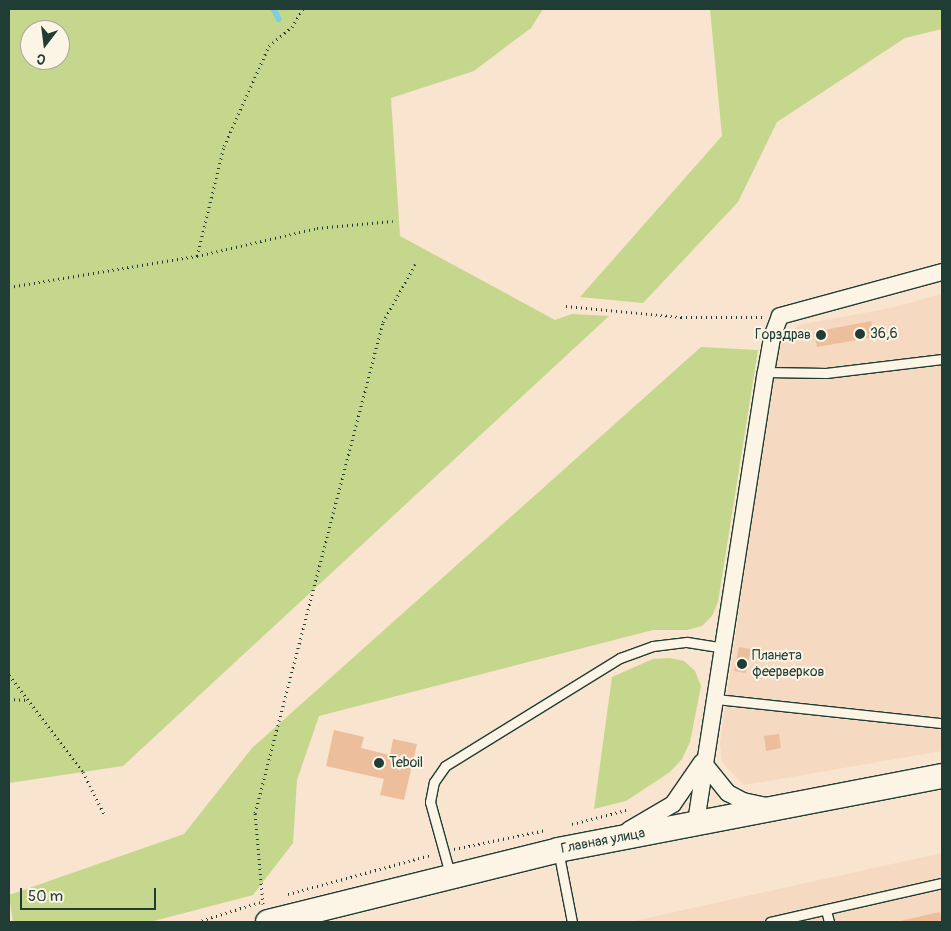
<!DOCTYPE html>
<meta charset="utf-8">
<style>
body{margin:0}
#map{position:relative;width:951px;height:931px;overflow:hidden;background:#f8e4cf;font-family:Pangolin,sans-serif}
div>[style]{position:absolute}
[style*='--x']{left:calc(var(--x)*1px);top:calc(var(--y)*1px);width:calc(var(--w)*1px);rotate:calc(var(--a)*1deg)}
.built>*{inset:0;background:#f5d9c0}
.green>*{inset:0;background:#c5d78c}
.stream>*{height:5.5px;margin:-2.75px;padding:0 2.75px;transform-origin:2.75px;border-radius:2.75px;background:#7ecfd7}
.building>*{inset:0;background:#edbe9c}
.path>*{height:3px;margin-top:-1.5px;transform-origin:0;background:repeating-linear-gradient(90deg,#1f3d34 0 1px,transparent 0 5px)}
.roads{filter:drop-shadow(1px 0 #1f3d34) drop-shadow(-1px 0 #1f3d34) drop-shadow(0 1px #1f3d34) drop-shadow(0 -1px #1f3d34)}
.lane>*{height:9px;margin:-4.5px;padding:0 4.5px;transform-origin:4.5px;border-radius:4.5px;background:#fcf5e5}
.street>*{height:16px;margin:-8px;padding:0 8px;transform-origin:8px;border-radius:8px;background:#fcf5e5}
.secondary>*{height:24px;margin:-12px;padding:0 12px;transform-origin:12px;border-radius:12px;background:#fcf5e5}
.dots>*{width:14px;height:14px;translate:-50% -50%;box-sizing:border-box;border:2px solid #fcf5e5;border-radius:50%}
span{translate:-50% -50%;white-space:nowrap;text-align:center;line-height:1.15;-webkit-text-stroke:4px #fcf5e5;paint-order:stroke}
.poi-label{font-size:14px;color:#1f3d34}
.left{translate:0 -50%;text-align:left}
.right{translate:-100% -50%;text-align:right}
.street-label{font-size:14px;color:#1f3d34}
.frame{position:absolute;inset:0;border:10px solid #1f3d34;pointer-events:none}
.north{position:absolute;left:20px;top:20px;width:50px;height:50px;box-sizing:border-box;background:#fcf5e5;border:1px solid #a4ab9e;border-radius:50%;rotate:195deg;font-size:14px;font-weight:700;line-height:20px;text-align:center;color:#1f3d34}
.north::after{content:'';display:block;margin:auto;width:18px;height:22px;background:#1f3d34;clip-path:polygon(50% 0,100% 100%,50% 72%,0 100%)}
.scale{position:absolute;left:20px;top:888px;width:136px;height:22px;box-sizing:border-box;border:2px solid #1f3d34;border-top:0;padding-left:6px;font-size:15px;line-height:18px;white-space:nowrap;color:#1f3d34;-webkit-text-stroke:4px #fcf5e5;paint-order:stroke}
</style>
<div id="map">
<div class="built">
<i style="clip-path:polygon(942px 294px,942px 751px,744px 785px,722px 762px,720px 744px,774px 361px,782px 342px,798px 325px,891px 308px)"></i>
<i style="clip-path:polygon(942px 853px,942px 922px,630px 922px,711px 904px)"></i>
</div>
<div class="green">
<i style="clip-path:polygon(evenodd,9px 9px,543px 9px,531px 28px,474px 71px,391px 98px,400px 236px,555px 320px,572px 314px,609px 316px,123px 766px,9px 783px,9px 9px,30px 30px,60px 30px,60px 60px,30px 60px,30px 30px)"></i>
<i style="clip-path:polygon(710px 9px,942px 9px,942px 29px,905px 38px,777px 122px,738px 202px,643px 303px,580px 297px,722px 136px)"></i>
<i style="clip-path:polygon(701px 347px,758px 350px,718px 602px,712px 616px,702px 626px,687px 630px,653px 630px,319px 716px,297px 780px,293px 843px,253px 895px,150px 922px,13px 922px,9px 895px,184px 834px,252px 748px)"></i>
<i style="clip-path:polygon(670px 658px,684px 661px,695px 671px,701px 686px,690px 742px,682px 759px,670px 772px,626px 801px,594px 809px,612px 677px,653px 659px)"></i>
</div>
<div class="stream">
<i style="--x:274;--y:9;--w:11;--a:63"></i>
</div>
<div class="building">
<i style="clip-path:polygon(871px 321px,874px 337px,817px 347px,814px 332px)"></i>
<i style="clip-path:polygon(739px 647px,751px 649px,746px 673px,734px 671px)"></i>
<i style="clip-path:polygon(334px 730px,364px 737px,361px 748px,390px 755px,393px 739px,417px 744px,404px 800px,380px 795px,384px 779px,326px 766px)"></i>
<i style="clip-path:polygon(779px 734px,781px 748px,766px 751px,764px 736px)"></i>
<i style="clip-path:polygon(940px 912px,942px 922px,900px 922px,900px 921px)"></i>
</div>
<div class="path">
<i style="--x:197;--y:256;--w:113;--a:-76.2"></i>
<i style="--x:224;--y:146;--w:110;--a:-65.8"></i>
<i style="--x:269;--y:46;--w:30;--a:-40"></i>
<i style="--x:292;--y:27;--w:21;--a:-59"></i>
<i style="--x:9;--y:287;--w:191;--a:-9.4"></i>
<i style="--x:197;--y:256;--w:123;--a:-13.1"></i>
<i style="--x:317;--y:228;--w:76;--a:-5.3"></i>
<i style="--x:566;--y:306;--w:116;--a:5.5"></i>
<i style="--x:681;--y:317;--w:81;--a:0"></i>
<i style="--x:9;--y:675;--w:122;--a:52.7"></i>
<i style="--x:83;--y:772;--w:49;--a:63.4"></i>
<i style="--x:9;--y:699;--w:19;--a:3"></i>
<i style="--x:572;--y:824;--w:56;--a:-14.5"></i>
<i style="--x:454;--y:849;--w:94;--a:-11.7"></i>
<i style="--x:288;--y:894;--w:148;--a:-15.3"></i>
<i style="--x:263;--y:904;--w:91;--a:-95"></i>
<i style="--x:255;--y:813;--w:507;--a:-75.39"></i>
<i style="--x:383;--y:322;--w:68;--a:-60.8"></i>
<i style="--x:197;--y:922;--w:66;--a:-17.6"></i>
</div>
<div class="roads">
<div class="lane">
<i style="--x:766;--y:372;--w:60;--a:1"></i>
<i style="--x:826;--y:373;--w:117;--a:-6.9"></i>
<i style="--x:716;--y:699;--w:227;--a:6.1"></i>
<i style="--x:558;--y:850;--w:73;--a:79"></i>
<i style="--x:450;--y:874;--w:75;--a:-105.5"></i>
<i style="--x:430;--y:802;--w:20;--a:-79"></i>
<i style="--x:434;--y:782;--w:19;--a:-55"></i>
<i style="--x:445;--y:766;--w:206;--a:-31.7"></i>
<i style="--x:620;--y:658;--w:35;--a:-20"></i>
<i style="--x:653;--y:646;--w:34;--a:-7"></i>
<i style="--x:687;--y:642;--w:38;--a:9"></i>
<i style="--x:826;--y:910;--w:12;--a:76"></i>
<i style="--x:770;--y:922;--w:176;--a:-12.8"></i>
</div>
<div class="street">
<i style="--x:706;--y:766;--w:35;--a:51"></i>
<i style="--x:728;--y:793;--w:17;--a:28"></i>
<i style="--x:743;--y:801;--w:24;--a:12"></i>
<i style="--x:696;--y:822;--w:455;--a:-81.2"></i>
<i style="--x:766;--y:372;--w:36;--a:-80"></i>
<i style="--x:772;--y:337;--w:22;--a:-69"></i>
<i style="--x:780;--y:316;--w:168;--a:-15.2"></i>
<i style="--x:629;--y:830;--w:51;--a:-30.6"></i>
<i style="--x:673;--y:804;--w:51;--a:-55.4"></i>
</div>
<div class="secondary">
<i style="--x:268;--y:922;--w:299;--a:-13.9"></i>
<i style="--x:558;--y:850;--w:391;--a:-10.9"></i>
</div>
</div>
<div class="dots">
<i style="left:860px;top:334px;background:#1f3d34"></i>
<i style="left:821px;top:335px;background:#1f3d34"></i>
<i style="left:742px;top:664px;background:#1f3d34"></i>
<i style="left:379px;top:763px;background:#1f3d34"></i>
</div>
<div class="poi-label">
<span class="left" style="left:870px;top:334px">36,6</span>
<span class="right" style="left:811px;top:335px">Горздрав</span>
<span class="left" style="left:752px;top:664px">Планета<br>феерверков</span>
<span class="left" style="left:389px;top:763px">Teboil</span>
</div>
<div class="street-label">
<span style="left:603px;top:841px;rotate:-11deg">Главная улица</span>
</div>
<div class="frame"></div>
<div class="north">С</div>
<div class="scale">50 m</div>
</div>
